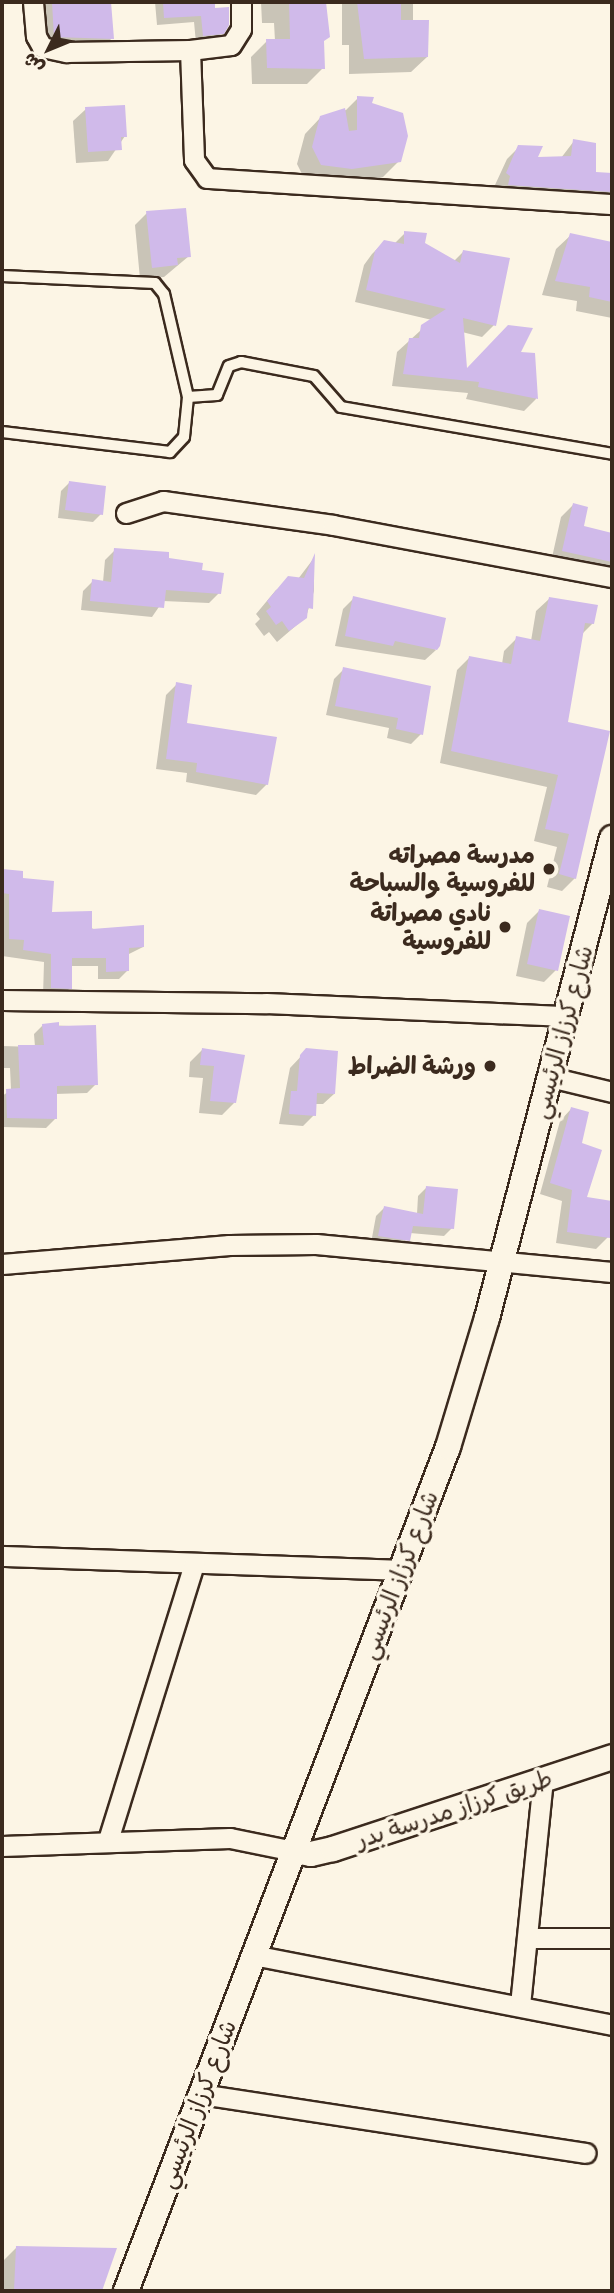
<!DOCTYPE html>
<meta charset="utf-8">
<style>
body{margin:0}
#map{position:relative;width:614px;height:2293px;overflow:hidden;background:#fcf5e5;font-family:Itim,"Playpen Sans Arabic",sans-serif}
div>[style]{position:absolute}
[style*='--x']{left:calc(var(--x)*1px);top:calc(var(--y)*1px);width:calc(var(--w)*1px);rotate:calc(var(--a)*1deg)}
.shadow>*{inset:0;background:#0003}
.building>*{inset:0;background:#d0baea}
.roads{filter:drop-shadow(2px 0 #3b2a1e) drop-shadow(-2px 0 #3b2a1e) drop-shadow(0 2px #3b2a1e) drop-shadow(0 -2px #3b2a1e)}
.service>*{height:10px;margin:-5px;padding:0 5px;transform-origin:5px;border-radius:5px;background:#fcf5e5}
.minor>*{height:19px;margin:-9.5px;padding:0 9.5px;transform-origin:9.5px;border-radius:9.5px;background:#fcf5e5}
.tertiary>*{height:24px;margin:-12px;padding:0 12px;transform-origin:12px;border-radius:12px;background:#fcf5e5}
.dots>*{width:19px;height:19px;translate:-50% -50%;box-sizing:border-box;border:4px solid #fcf5e5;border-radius:50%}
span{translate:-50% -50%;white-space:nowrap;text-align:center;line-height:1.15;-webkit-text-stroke:7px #fcf5e5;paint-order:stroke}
.poi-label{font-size:24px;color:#3b2a1e;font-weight:700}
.right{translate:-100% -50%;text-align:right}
.street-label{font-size:24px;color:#3b2a1e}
.frame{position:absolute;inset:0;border:4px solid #3b2a1e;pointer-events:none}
.north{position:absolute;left:14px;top:14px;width:70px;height:70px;-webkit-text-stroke:5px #fcf5e5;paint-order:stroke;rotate:227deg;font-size:19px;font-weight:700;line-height:28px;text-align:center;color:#3b2a1e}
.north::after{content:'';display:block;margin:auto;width:24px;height:32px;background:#3b2a1e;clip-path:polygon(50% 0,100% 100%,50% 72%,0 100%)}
</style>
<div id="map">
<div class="shadow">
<i style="clip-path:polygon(36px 2px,109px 2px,112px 38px,97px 54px,39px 52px)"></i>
<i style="clip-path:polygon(155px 2px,213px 2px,222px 33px,214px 40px,196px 43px,194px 22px,157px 25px)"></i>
<i style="clip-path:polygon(261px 2px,324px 2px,323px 68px,307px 84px,252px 84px,251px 57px,267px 41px,275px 41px,274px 23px,262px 23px)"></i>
<i style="clip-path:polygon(342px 2px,413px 2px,413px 22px,427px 57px,411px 72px,349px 74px,349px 45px,342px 45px)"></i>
<i style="clip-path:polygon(358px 98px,370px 105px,399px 161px,383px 177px,368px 182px,305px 180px,297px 164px,305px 134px,321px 117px,346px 110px)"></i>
<i style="clip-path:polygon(86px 109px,125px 136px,108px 161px,76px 163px,73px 121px)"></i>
<i style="clip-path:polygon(574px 141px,595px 173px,612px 175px,612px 212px,495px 185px,507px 159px,519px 147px,535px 158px,561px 158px)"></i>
<i style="clip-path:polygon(147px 213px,189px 256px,164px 277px,140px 279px,135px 225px)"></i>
<i style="clip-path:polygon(405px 233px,454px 261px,463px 252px,494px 325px,482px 337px,462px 332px,466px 372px,519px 354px,533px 355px,536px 399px,524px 411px,466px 399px,468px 393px,392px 386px,397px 352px,432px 320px,355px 302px,364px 265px,372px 254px,384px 242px,394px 244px)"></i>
<i style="clip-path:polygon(571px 235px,612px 244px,612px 318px,576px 311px,577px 301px,542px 295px,556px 249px)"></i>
<i style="clip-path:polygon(69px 483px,101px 514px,93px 522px,58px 518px,61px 491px)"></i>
<i style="clip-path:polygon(573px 505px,582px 527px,612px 535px,612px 577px,551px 562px,561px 517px)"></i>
<i style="clip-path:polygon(115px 550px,200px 571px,219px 593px,209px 603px,163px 601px,152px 617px,81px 610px,83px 591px,93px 581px,103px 582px,105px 560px)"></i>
<i style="clip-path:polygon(314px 558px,314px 591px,306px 617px,277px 642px,269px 632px,264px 636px,255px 624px,260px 619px,256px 614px,276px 590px,298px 579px)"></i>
<i style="clip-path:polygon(354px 598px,436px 650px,425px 660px,335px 646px,343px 609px)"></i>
<i style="clip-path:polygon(549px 599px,593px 623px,581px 635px,566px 724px,575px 878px,562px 891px,547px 887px,557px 847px,534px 841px,547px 787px,440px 763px,457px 670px,469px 658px,502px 664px,504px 651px,517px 638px,531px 641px,536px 611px)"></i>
<i style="clip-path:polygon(344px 669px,421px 734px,411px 744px,387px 738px,389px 728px,326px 715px,334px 679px)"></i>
<i style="clip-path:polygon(177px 684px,185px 724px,267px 784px,256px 795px,186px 782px,187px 773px,156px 769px,166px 695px)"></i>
<i style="clip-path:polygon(2px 872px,21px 873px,21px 880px,50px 913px,143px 947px,127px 955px,127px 971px,119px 979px,98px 979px,98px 966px,71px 966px,70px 988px,62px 996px,43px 996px,44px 962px,2px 956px)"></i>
<i style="clip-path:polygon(539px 911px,556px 970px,544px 982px,516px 976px,527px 923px)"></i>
<i style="clip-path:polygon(43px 1025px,95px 1027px,96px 1084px,87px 1093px,55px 1094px,55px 1119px,46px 1128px,2px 1127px,2px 1096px,11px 1090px,10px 1068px,2px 1068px,2px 1046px,35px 1047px,34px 1034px)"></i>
<i style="clip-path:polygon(202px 1050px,242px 1056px,234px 1103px,222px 1115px,199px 1113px,203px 1078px,189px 1077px,190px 1062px)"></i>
<i style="clip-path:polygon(307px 1050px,334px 1094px,323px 1104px,315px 1104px,314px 1115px,303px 1126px,279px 1124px,290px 1068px)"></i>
<i style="clip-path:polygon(571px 1109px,585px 1199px,612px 1202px,608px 1237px,596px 1249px,556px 1243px,562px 1201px,540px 1194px,560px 1121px)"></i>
<i style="clip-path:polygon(426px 1188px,452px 1228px,444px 1236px,410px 1233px,401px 1248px,371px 1243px,376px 1216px,384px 1208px,417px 1214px,418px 1196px)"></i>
<i style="clip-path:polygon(17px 2247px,114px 2250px,100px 2291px,2px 2291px,2px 2262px)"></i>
</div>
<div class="building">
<i style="clip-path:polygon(52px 2px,111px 2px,114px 39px,54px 37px)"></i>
<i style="clip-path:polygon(163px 2px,215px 2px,215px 8px,229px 7px,229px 25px,224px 34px,203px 36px,201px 16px,164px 18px)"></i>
<i style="clip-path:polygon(289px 2px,326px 2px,330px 37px,324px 41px,325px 69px,267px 68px,266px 39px,290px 39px)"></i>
<i style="clip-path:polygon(357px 2px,401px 2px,401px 20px,429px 20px,428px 57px,364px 59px)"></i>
<i style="clip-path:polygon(357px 96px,374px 97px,372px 103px,403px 113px,408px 136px,401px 162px,352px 169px,321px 165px,312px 147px,320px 116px,345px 108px,349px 131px,357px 130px)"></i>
<i style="clip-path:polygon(125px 105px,127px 137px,121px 137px,122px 150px,88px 152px,85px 107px)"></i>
<i style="clip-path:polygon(573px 139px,596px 143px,596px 172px,612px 173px,612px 192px,508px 185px,510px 176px,506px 173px,518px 145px,543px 146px,538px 157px,571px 156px)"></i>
<i style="clip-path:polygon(186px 208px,191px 257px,177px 258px,178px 265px,152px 268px,146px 211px)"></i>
<i style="clip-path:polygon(404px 231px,427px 233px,425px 243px,460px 263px,463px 250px,510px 258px,496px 326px,463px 318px,467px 368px,508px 325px,533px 328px,521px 352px,535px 353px,538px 399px,478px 387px,479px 382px,403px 374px,409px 338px,419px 338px,421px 325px,446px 309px,366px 290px,375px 251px,384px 240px,404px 244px)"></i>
<i style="clip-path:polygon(570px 233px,612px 242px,612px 302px,589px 297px,590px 287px,555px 281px)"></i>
<i style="clip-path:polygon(69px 481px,106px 486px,103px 515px,65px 510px)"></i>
<i style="clip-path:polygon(573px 503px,588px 507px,584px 526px,612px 533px,612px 562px,562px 551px)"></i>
<i style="clip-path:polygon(114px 548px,169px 552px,169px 558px,203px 563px,202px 570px,224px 573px,221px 594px,166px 590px,164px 608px,90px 601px,92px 579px,111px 582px)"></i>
<i style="clip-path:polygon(315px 553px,313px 609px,308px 608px,307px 618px,289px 631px,282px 621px,276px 625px,266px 611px,271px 607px,267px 601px,288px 576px,304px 578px)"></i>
<i style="clip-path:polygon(353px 596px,446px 618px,440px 646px,437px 650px,395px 641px,393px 646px,345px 636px)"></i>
<i style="clip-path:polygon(549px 597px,598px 605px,594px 624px,585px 623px,568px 722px,610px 731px,576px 879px,559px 874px,569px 834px,545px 829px,558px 775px,451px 751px,469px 656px,511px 664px,516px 636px,540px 641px)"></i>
<i style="clip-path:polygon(343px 667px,431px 686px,423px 735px,396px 729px,398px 718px,335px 706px)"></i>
<i style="clip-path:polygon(176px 682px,192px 685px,187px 723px,277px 737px,268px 785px,196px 772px,197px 763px,166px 759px)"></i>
<i style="clip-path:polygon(2px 869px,23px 871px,23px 878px,54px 881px,52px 912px,92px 911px,92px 929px,144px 925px,144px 947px,129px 948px,129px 971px,106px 972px,106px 958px,72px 958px,72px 989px,51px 988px,51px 954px,23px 950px,24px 940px,9px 939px,9px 894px,2px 893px)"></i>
<i style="clip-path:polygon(539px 909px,570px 916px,558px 971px,527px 964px)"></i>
<i style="clip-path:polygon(59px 1022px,59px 1026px,96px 1025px,98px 1085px,57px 1086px,57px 1119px,7px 1118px,6px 1089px,20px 1088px,18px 1045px,44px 1045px,42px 1024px)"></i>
<i style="clip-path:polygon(202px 1048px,245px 1055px,236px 1103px,210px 1101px,214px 1066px,200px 1065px)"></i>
<i style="clip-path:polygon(306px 1048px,338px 1051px,335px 1094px,317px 1093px,316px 1116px,289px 1114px,291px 1091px,297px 1091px,300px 1055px)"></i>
<i style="clip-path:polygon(571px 1107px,589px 1112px,582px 1143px,602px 1150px,587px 1197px,612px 1201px,610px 1238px,567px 1232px,572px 1190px,550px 1183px)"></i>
<i style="clip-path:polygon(426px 1186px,458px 1189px,454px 1229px,413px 1226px,410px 1241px,378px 1236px,384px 1206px,423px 1214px)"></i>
<i style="clip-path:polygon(16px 2246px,117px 2248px,102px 2291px,14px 2291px)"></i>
</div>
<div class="roads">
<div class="service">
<i style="--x:2;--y:276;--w:153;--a:2.6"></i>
<i style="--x:155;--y:283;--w:14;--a:51"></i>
<i style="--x:164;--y:294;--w:106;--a:76.9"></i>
<i style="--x:188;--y:397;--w:40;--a:95.7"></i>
<i style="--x:184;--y:437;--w:21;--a:133"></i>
<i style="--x:170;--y:452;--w:169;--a:-173.2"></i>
<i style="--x:188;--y:397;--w:29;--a:-4"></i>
<i style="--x:217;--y:395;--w:31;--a:-68"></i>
<i style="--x:229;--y:366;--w:13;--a:-18"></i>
<i style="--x:241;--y:362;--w:74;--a:10.9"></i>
<i style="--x:314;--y:376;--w:41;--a:48.9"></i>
<i style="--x:341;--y:407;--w:275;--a:9.8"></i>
</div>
<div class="minor">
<i style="--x:33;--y:2;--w:34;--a:85"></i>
<i style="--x:36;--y:36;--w:13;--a:61"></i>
<i style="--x:42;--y:47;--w:25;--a:12"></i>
<i style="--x:66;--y:52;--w:124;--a:-0.9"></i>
<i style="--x:190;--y:50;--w:41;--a:-7"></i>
<i style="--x:231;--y:45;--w:19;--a:-58"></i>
<i style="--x:241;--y:29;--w:27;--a:-90"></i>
<i style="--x:190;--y:50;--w:110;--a:87.9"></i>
<i style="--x:194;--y:160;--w:22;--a:54"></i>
<i style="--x:207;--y:178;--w:406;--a:3.7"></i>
<i style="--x:126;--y:513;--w:39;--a:-18"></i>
<i style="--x:163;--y:501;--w:172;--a:8"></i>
<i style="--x:333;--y:525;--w:284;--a:10.6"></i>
<i style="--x:2;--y:1000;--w:264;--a:0.7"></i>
<i style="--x:266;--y:1003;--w:301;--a:2.5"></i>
<i style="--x:550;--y:1077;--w:64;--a:13.6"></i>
<i style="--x:2;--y:1264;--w:228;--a:-4.8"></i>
<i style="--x:229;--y:1245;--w:87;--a:-0.7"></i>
<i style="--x:316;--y:1244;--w:297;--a:5.4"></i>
<i style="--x:2;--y:1556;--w:400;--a:2"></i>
<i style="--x:108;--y:1840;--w:289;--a:-72.7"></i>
<i style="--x:2;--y:1846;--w:228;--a:-2"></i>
<i style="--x:230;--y:1838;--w:65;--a:11.5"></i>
<i style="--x:527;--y:1938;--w:85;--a:0"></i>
<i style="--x:253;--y:1955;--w:366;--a:11"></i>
<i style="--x:520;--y:2005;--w:226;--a:-84.2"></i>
<i style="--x:201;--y:2094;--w:389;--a:8.7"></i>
</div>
<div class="tertiary">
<i style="--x:294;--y:1851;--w:17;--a:10"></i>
<i style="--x:311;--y:1854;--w:23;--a:-13"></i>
<i style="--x:333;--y:1849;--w:294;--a:-18.2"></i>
<i style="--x:126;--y:2291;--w:903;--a:-69.12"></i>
<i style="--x:448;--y:1447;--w:135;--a:-73.2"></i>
<i style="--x:487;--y:1318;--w:496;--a:-75.4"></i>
</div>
</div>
<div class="dots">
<i style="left:549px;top:869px;background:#3b2a1e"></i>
<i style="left:505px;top:927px;background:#3b2a1e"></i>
<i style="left:490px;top:1066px;background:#3b2a1e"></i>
</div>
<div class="poi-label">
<span class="right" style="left:535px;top:869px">مدرسة مصراته<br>للفروسية والسباحة</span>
<span class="right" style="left:491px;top:927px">نادي مصراتة<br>للفروسية</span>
<span class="right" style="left:476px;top:1066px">ورشة الضراط</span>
</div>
<div class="street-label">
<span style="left:562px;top:1032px;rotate:-75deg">شارع كرزاز الرئيسي</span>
<span style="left:399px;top:1575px;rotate:-69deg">شارع كرزاز الرئيسي</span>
<span style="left:454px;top:1809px;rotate:-18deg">طريق كرزاز مدرسة بدر</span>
<span style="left:197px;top:2104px;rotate:-69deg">شارع كرزاز الرئيسي</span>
</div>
<div class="frame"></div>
<div class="north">ش</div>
</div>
